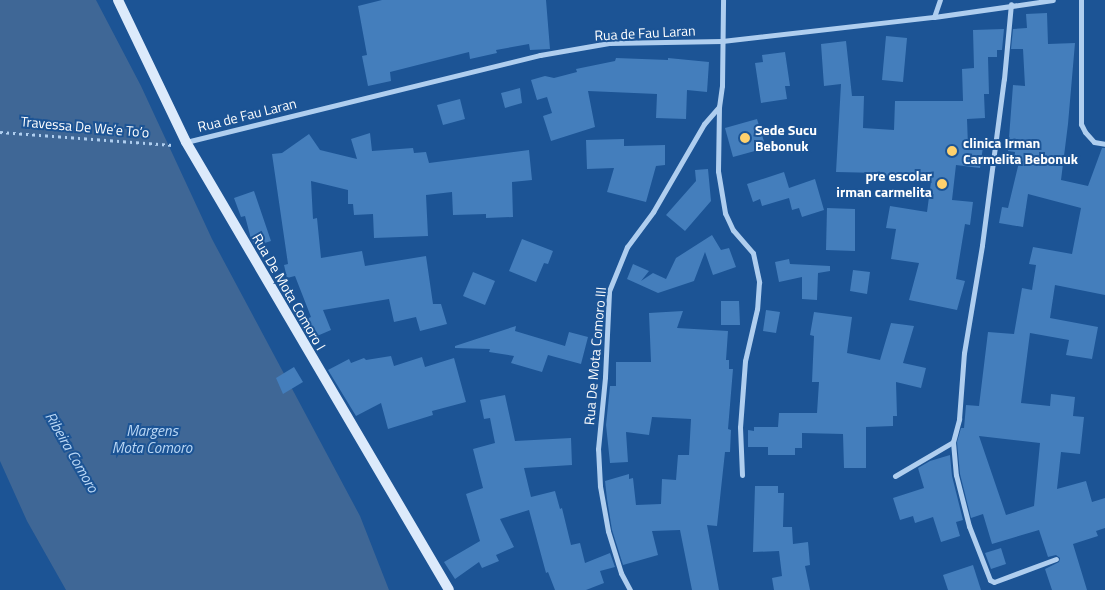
<!DOCTYPE html>
<meta charset="utf-8">
<style>
body{margin:0}
#map{position:relative;width:1105px;height:590px;overflow:hidden;background:#1c5495;font-family:"Titillium Web",sans-serif}
div>[style]{position:absolute}
[style*='--x']{left:calc(var(--x)*1px);top:calc(var(--y)*1px);width:calc(var(--w)*1px);rotate:calc(var(--a)*1deg)}
.water>*{inset:0;background:#3f6796}
.building>*{inset:0;background:#447ebc}
.path>*{height:3px;margin-top:-1.5px;transform-origin:0;background:repeating-linear-gradient(90deg,#afceef 0 2.5px,transparent 0 6.5px)}
.street>*{height:5px;margin:-2.5px;padding:0 2.5px;transform-origin:2.5px;border-radius:2.5px;background:#afceef}
.secondary>*{height:10px;margin:-5px;padding:0 5px;transform-origin:5px;border-radius:5px;background:#dceafb}
.dots>*{width:14px;height:14px;translate:-50% -50%;box-sizing:border-box;border:2px solid #1c5495;border-radius:50%}
span{translate:-50% -50%;white-space:nowrap;text-align:center;line-height:1.15;-webkit-text-stroke:4px #1c5495;paint-order:stroke}
.street-label{font-size:14px;color:#fff}
.poi-label{font-size:14px;color:#fff;font-weight:700}
.left{translate:0 -50%;text-align:left}
.right{translate:-100% -50%;text-align:right}
.water-label{font-size:15px;color:#bbd8f6;font-style:italic}
</style>
<div id="map">
<div class="water">
<i style="clip-path:polygon(0 0,96px 0,141px 86px,212px 239px,360px 516px,389px 590px,66px 590px,27px 521px,0 461px)"></i>
</div>
<div class="building">
<i style="clip-path:polygon(382px 0,546px 0,550px 49px,530px 50px,529px 44px,496px 50px,497px 53px,470px 59px,469px 52px,390px 72px,391px 81px,368px 86px,362px 56px,367px 55px,358px 6px)"></i>
<i style="clip-path:polygon(evenodd,1047px 13px,1048px 44px,1075px 43px,1068px 124px,1061px 180px,1088px 186px,1102px 148px,1105px 148px,1105px 295px,1055px 285px,1050px 318px,1098px 327px,1092px 359px,1066px 355px,1069px 340px,1030px 333px,1021px 403px,1050px 406px,1051px 394px,1075px 397px,1073px 416px,1084px 417px,1080px 454px,1061px 452px,1057px 489px,1086px 481px,1092px 502px,1105px 498px,1105px 528px,1096px 531px,1098px 536px,1073px 544px,1087px 590px,1052px 590px,1045px 569px,1059px 562px,1060px 558px,1056px 555px,1048px 557px,1039px 530px,992px 544px,983px 514px,971px 518px,960px 474px,957px 442px,961px 428px,964px 428px,966px 405px,979px 406px,988px 332px,1014px 334px,1022px 288px,1032px 290px,1036px 265px,1029px 264px,1033px 247px,1072px 254px,1081px 208px,1028px 194px,1023px 227px,999px 223px,1002px 207px,1008px 208px,1020px 158px,1014px 157px,1015px 152px,1008px 151px,1013px 85px,1025px 86px,1023px 49px,1011px 49px,1013px 29px,1027px 28px,1026px 14px,1047px 13px,979px 436px,1040px 443px,1034px 506px,1006px 515px,979px 436px)"></i>
<i style="clip-path:polygon(1004px 29px,1002px 50px,997px 50px,997px 57px,988px 57px,989px 94px,984px 94px,985px 118px,967px 119px,968px 146px,983px 147px,980px 168px,956px 165px,952px 200px,973px 202px,970px 225px,965px 224px,956px 279px,965px 281px,957px 310px,909px 300px,919px 263px,891px 259px,896px 229px,886px 228px,890px 206px,927px 212px,931px 182px,880px 175px,880px 173px,836px 172px,841px 84px,824px 86px,821px 44px,846px 41px,852px 96px,864px 96px,863px 128px,894px 130px,895px 101px,963px 101px,962px 69px,974px 68px,973px 30px)"></i>
<i style="clip-path:polygon(886px 36px,907px 38px,903px 82px,882px 80px)"></i>
<i style="clip-path:polygon(785px 52px,790px 86px,785px 86px,787px 99px,761px 103px,755px 63px,763px 62px,762px 55px)"></i>
<i style="clip-path:polygon(616px 58px,668px 60px,668px 58px,709px 62px,707px 92px,687px 90px,686px 119px,656px 118px,657px 94px,588px 91px,595px 127px,551px 141px,543px 116px,552px 113px,547px 97px,537px 100px,531px 80px,545px 76px,554px 78px,577px 72px,576px 69px,615px 61px)"></i>
<i style="clip-path:polygon(520px 88px,522px 103px,505px 108px,501px 93px)"></i>
<i style="clip-path:polygon(460px 99px,465px 119px,443px 125px,437px 105px)"></i>
<i style="clip-path:polygon(757px 119px,766px 148px,733px 157px,725px 128px)"></i>
<i style="clip-path:polygon(370px 133px,372px 151px,413px 148px,414px 153px,426px 152px,429px 163px,529px 150px,532px 180px,512px 182px,513px 217px,486px 218px,486px 214px,453px 215px,452px 192px,426px 195px,428px 236px,374px 238px,373px 214px,354px 215px,353px 204px,348px 204px,348px 190px,311px 181px,313px 219px,317px 218px,321px 258px,362px 251px,365px 266px,426px 256px,433px 304px,441px 304px,447px 324px,420px 331px,416px 317px,394px 322px,389px 299px,323px 310px,331px 330px,310px 339px,300px 322px,311px 317px,295px 276px,287px 278px,284px 265px,288px 264px,272px 154px,282px 153px,309px 134px,320px 150px,357px 159px,351px 139px)"></i>
<i style="clip-path:polygon(624px 139px,624px 146px,665px 145px,665px 165px,656px 166px,646px 202px,607px 192px,614px 168px,587px 169px,586px 140px)"></i>
<i style="clip-path:polygon(708px 169px,711px 201px,685px 231px,666px 215px,696px 181px,695px 170px)"></i>
<i style="clip-path:polygon(784px 172px,789px 188px,815px 179px,824px 210px,802px 217px,799px 208px,792px 210px,789px 198px,762px 206px,760px 199px,753px 202px,747px 184px)"></i>
<i style="clip-path:polygon(254px 191px,271px 241px,255px 246px,251px 239px,245px 216px,241px 217px,234px 198px)"></i>
<i style="clip-path:polygon(827px 208px,855px 209px,855px 251px,826px 250px)"></i>
<i style="clip-path:polygon(712px 235px,721px 250px,729px 248px,736px 267px,713px 275px,705px 252px,694px 281px,658px 293px,627px 279px,633px 264px,649px 271px,641px 281px,653px 273px,666px 279px,676px 258px)"></i>
<i style="clip-path:polygon(522px 239px,553px 251px,548px 264px,544px 263px,536px 282px,509px 271px)"></i>
<i style="clip-path:polygon(789px 259px,790px 264px,830px 266px,830px 271px,818px 273px,817px 300px,802px 299px,802px 277px,779px 282px,775px 262px)"></i>
<i style="clip-path:polygon(853px 270px,870px 272px,867px 294px,850px 291px)"></i>
<i style="clip-path:polygon(473px 272px,495px 281px,485px 305px,463px 296px)"></i>
<i style="clip-path:polygon(721px 301px,739px 301px,740px 325px,721px 325px)"></i>
<i style="clip-path:polygon(766px 310px,780px 312px,776px 333px,763px 331px)"></i>
<i style="clip-path:polygon(683px 311px,677px 328px,728px 331px,726px 360px,729px 360px,729px 369px,733px 369px,728px 429px,731px 430px,730px 452px,725px 452px,717px 526px,707px 525px,719px 590px,692px 590px,680px 530px,652px 531px,658px 555px,623px 565px,612px 530px,607px 499px,605px 481px,629px 474px,629px 479px,633px 478px,636px 505px,661px 504px,662px 479px,676px 480px,678px 455px,689px 455px,691px 419px,652px 417px,649px 435px,626px 432px,628px 462px,610px 463px,606px 425px,610px 386px,616px 386px,616px 362px,651px 362px,649px 313px)"></i>
<i style="clip-path:polygon(814px 312px,852px 317px,847px 353px,880px 360px,891px 323px,914px 326px,903px 363px,926px 368px,921px 388px,896px 382px,897px 416px,893px 416px,893px 426px,866px 427px,866px 468px,844px 468px,843px 434px,802px 433px,802px 448px,795px 448px,795px 455px,768px 455px,768px 447px,748px 447px,748px 430px,754px 431px,754px 427px,778px 427px,779px 413px,817px 413px,819px 382px,812px 382px,814px 336px,810px 335px)"></i>
<i style="clip-path:polygon(516px 326px,515px 331px,565px 346px,569px 332px,588px 337px,581px 364px,548px 355px,542px 372px,511px 363px,514px 356px,489px 352px,490px 349px,455px 348px,455px 346px)"></i>
<i style="clip-path:polygon(391px 356px,394px 366px,422px 357px,425px 367px,454px 358px,466px 402px,432px 411px,433px 415px,388px 429px,381px 403px,356px 416px,328px 370px,349px 359px,351px 363px,364px 358px,366px 360px)"></i>
<i style="clip-path:polygon(294px 367px,303px 382px,283px 394px,276px 378px)"></i>
<i style="clip-path:polygon(505px 395px,515px 441px,571px 438px,572px 465px,524px 468px,531px 497px,555px 491px,560px 509px,562px 508px,571px 545px,580px 543px,585px 563px,610px 553px,615px 567px,600px 571px,604px 583px,586px 590px,555px 590px,548px 572px,546px 573px,529px 510px,500px 519px,514px 547px,496px 555px,499px 561px,482px 568px,479px 562px,455px 579px,444px 562px,480px 541px,466px 494px,483px 488px,473px 449px,495px 443px,490px 418px,484px 419px,480px 400px)"></i>
<i style="clip-path:polygon(950px 455px,952px 476px,963px 520px,956px 522px,960px 536px,941px 542px,933px 517px,915px 523px,913px 516px,900px 520px,893px 498px,924px 488px,918px 468px,930px 461px)"></i>
<i style="clip-path:polygon(755px 486px,778px 486px,778px 493px,784px 493px,783px 527px,792px 527px,793px 544px,808px 542px,810px 565px,805px 566px,810px 590px,774px 590px,772px 578px,782px 576px,779px 551px,753px 552px)"></i>
<i style="clip-path:polygon(1001px 548px,1006px 564px,991px 569px,985px 553px)"></i>
<i style="clip-path:polygon(973px 565px,981px 590px,948px 590px,943px 575px)"></i>
</div>
<div class="path">
<i style="--x:0;--y:132;--w:173;--a:4.3"></i>
</div>
<div class="street">
<i style="--x:1081;--y:0;--w:124;--a:90"></i>
<i style="--x:1081;--y:124;--w:9;--a:63"></i>
<i style="--x:1085;--y:132;--w:13;--a:48"></i>
<i style="--x:1094;--y:142;--w:11;--a:10"></i>
<i style="--x:934;--y:17;--w:18;--a:-71"></i>
<i style="--x:719;--y:107;--w:64;--a:90.9"></i>
<i style="--x:718;--y:171;--w:43;--a:80.5"></i>
<i style="--x:725;--y:213;--w:19;--a:65"></i>
<i style="--x:733;--y:230;--w:30;--a:49"></i>
<i style="--x:753;--y:253;--w:30;--a:78"></i>
<i style="--x:759;--y:282;--w:27;--a:94"></i>
<i style="--x:757;--y:309;--w:53;--a:103"></i>
<i style="--x:745;--y:361;--w:66;--a:94.3"></i>
<i style="--x:740;--y:427;--w:48;--a:87.6"></i>
<i style="--x:186;--y:142;--w:365;--a:-13.8"></i>
<i style="--x:540;--y:55;--w:70;--a:-9.9"></i>
<i style="--x:609;--y:43;--w:113;--a:-1"></i>
<i style="--x:722;--y:41;--w:213;--a:-6.5"></i>
<i style="--x:934;--y:17;--w:120;--a:-8.1"></i>
<i style="--x:953;--y:442;--w:33;--a:85"></i>
<i style="--x:956;--y:475;--w:53;--a:75.7"></i>
<i style="--x:969;--y:526;--w:58;--a:68.7"></i>
<i style="--x:990;--y:580;--w:4;--a:27"></i>
<i style="--x:994;--y:582;--w:66;--a:-20.4"></i>
<i style="--x:895;--y:476;--w:67;--a:-30.4"></i>
<i style="--x:953;--y:442;--w:24;--a:-75"></i>
<i style="--x:959;--y:419;--w:66;--a:-85.7"></i>
<i style="--x:964;--y:353;--w:109;--a:-80.5"></i>
<i style="--x:982;--y:245;--w:167;--a:-82.5"></i>
<i style="--x:1004;--y:79;--w:75;--a:-84.7"></i>
<i style="--x:630;--y:590;--w:19;--a:-118"></i>
<i style="--x:621;--y:573;--w:44;--a:-107.2"></i>
<i style="--x:608;--y:531;--w:46;--a:-100.1"></i>
<i style="--x:600;--y:486;--w:37;--a:-93"></i>
<i style="--x:598;--y:449;--w:72;--a:-84.4"></i>
<i style="--x:605;--y:377;--w:86;--a:-87.3"></i>
<i style="--x:609;--y:291;--w:48;--a:-67.8"></i>
<i style="--x:627;--y:247;--w:44;--a:-53.4"></i>
<i style="--x:653;--y:212;--w:102;--a:-59.9"></i>
<i style="--x:704;--y:124;--w:23;--a:-49"></i>
<i style="--x:719;--y:107;--w:21;--a:-82"></i>
<i style="--x:722;--y:86;--w:86;--a:-89.3"></i>
</div>
<div class="secondary">
<i style="--x:118;--y:0;--w:157;--a:64.4"></i>
<i style="--x:186;--y:142;--w:519;--a:59.58"></i>
</div>
<div class="dots">
<i style="left:745px;top:138px;background:#ffd16d"></i>
<i style="left:952px;top:151px;background:#ffd16d"></i>
<i style="left:942px;top:184px;background:#ffd16d"></i>
</div>
<div class="street-label">
<span style="left:645px;top:33px;rotate:-3deg">Rua de Fau Laran</span>
<span style="left:247px;top:115px;rotate:-14deg">Rua de Fau Laran</span>
<span style="left:85px;top:127px;rotate:5deg">Travessa De We’e To’o</span>
<span style="left:289px;top:292px;rotate:60deg">Rua De Mota Comoro I</span>
<span style="left:595px;top:356px;rotate:-85deg">Rua De Mota Comoro III</span>
</div>
<div class="poi-label">
<span class="left" style="left:755px;top:138px">Sede Sucu<br>Bebonuk</span>
<span class="left" style="left:963px;top:151px">clinica Irman<br>Carmelita Bebonuk</span>
<span class="right" style="left:932px;top:184px">pre escolar<br>irman carmelita</span>
</div>
<div class="water-label">
<span style="left:152px;top:439px">Margens<br>Mota Comoro</span>
<span style="left:72px;top:452px;rotate:60deg">Ribeira Comoro</span>
</div>
</div>
